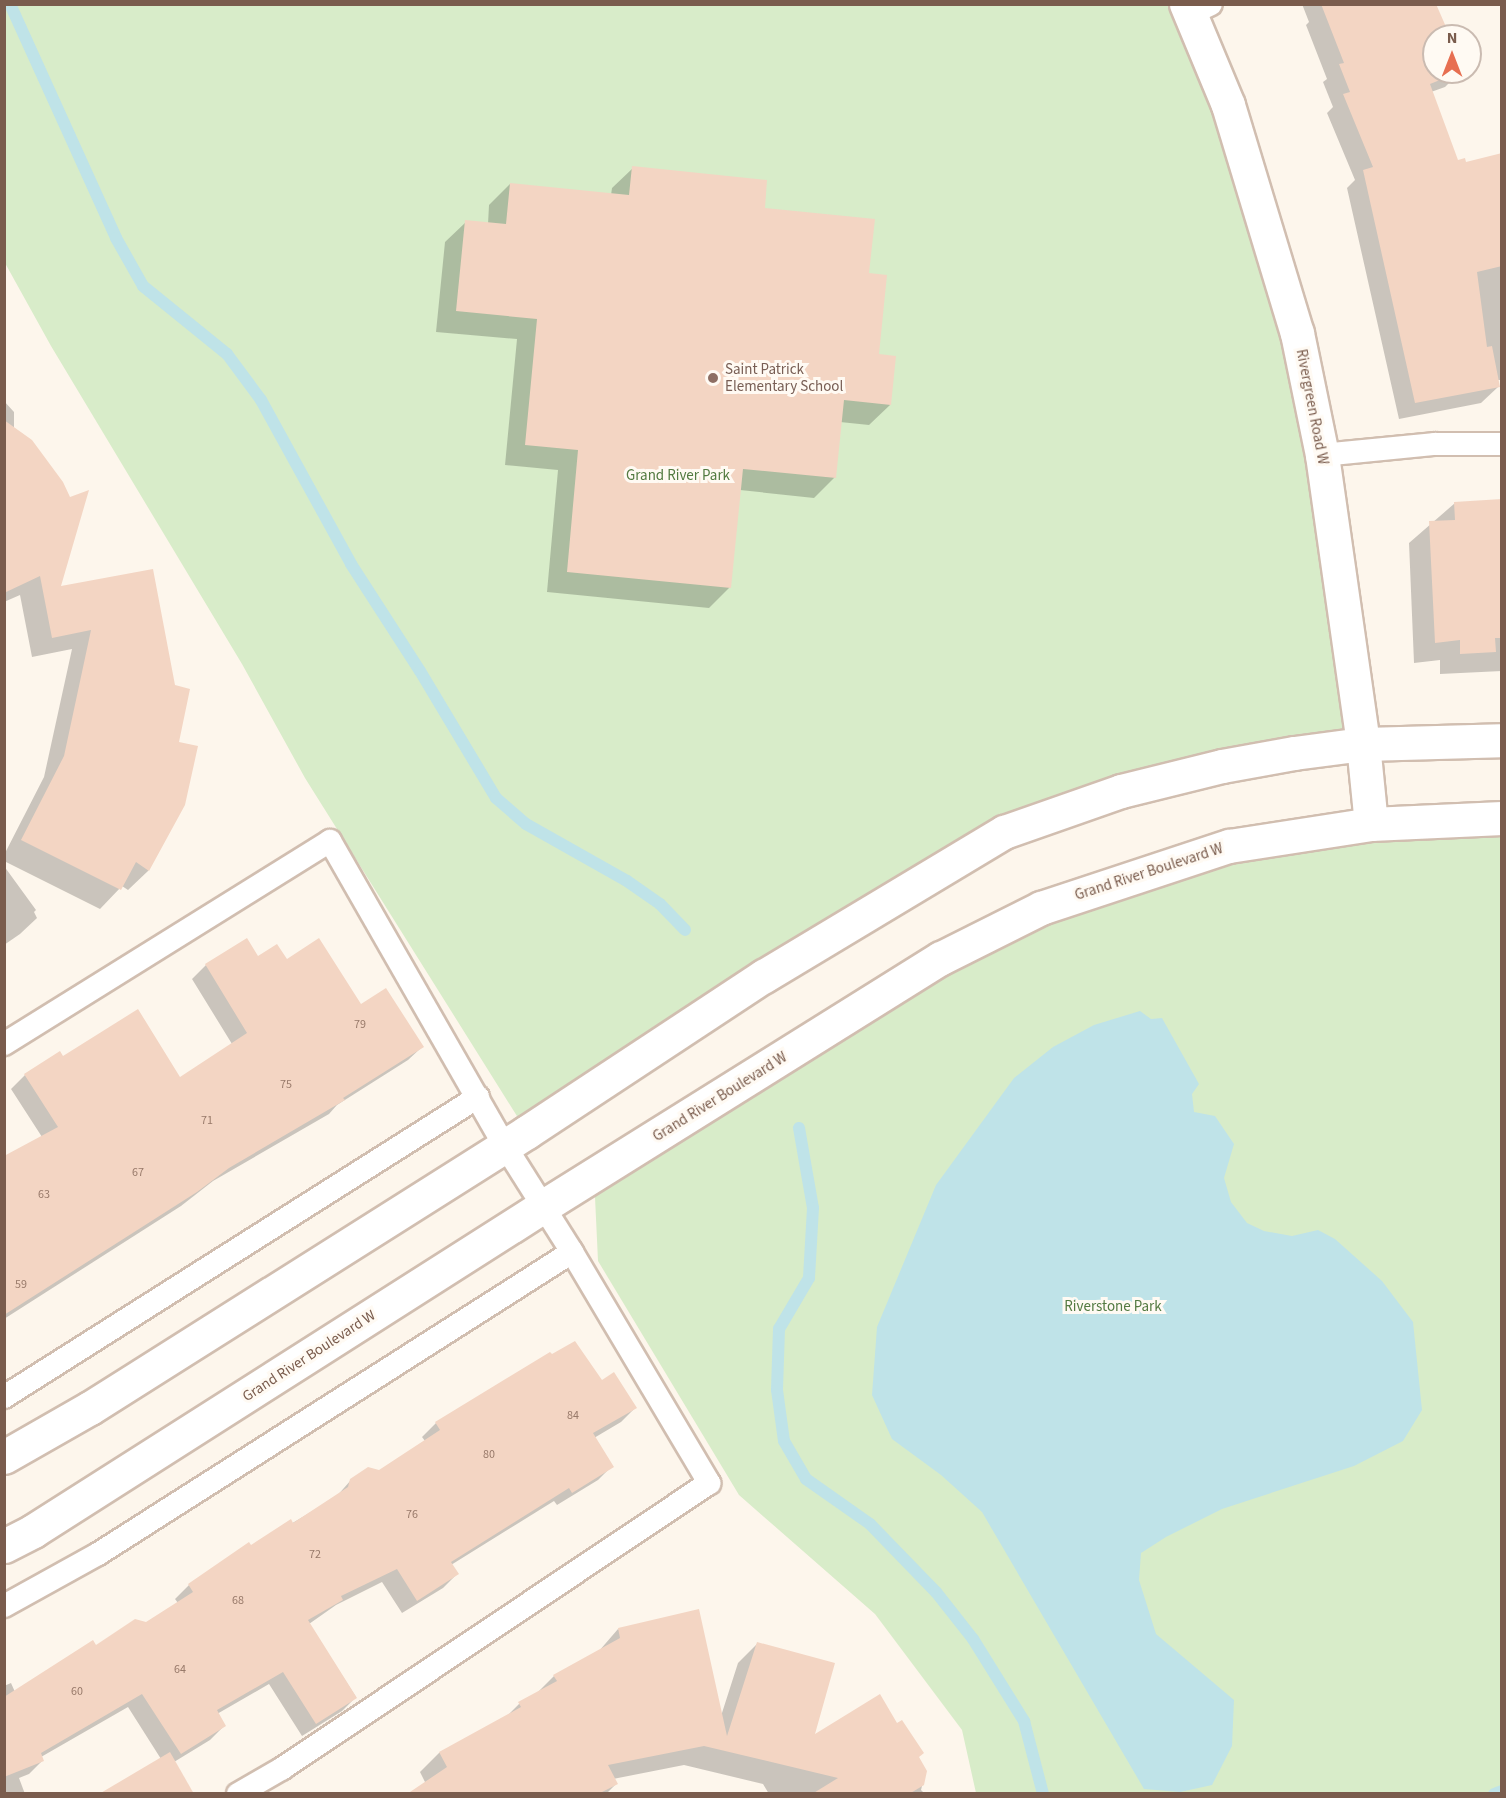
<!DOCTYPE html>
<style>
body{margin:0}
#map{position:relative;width:1506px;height:1798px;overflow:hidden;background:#fdf6ec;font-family:"Source Sans 3",sans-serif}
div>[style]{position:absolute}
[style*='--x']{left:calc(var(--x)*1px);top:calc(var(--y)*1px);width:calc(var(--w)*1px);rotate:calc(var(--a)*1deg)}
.green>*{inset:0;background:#d8ecc9}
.water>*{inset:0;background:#bfe3e8}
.shadow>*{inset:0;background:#0003}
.stream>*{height:12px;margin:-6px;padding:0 6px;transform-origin:6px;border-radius:6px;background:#bfe3e8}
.building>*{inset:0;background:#f3d5c3}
.roads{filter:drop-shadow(2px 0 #d1beb0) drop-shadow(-2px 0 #d1beb0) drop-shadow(0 2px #d1beb0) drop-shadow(0 -2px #d1beb0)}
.lane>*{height:22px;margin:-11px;padding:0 11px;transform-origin:11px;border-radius:11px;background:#fff}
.street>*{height:33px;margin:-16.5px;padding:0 16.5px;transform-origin:16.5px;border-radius:16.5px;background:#fff}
.secondary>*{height:33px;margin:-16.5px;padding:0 16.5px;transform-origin:16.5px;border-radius:16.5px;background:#fff}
.dots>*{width:16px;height:16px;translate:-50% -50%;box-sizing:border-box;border:3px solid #fffaf3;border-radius:50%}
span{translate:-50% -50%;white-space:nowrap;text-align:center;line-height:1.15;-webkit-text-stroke:6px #fffaf3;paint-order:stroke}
.number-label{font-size:12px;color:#987a6a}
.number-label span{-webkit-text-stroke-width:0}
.education-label{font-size:15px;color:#785e54}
.left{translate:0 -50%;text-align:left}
.street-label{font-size:15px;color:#7a5c4d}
.park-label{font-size:15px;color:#537a41}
.frame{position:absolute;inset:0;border:6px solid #7a5c4d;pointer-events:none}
.north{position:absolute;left:1422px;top:24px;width:60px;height:60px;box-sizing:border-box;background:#fffaf3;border:2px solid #cabbb1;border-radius:50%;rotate:0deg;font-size:16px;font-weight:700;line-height:24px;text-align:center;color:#7a5c4d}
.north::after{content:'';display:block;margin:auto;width:21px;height:27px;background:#e76f51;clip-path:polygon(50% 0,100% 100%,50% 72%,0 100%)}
</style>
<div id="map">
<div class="green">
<i style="clip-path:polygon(4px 5px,1186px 5px,1297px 333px,1363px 744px,1004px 832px,527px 1132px,305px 778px,242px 664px,51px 346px,5px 263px)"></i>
<i style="clip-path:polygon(1501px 822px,1501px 1793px,976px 1793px,962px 1730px,875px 1614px,739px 1495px,598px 1261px,594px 1176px,941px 958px,1229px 846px)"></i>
</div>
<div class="water">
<i style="clip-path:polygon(1140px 1011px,1151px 1019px,1162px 1018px,1199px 1084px,1192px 1094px,1194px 1112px,1215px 1116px,1234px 1144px,1224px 1178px,1231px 1202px,1247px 1223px,1264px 1231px,1292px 1236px,1318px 1230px,1335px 1239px,1382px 1281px,1413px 1322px,1422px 1410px,1403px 1441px,1354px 1466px,1222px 1509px,1166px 1537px,1141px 1553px,1139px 1580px,1156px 1634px,1234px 1700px,1232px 1746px,1212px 1785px,1180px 1792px,1144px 1789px,982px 1512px,941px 1475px,892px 1439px,872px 1395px,877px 1327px,936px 1185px,1014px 1078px,1053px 1047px,1094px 1025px)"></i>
</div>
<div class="shadow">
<i style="clip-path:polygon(1302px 4px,1324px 4px,1447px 36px,1434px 36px,1434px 72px,1460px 72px,1445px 87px,1431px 92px,1457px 162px,1502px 226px,1502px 380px,1497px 380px,1498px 387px,1481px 403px,1399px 419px,1347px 188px,1355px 180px,1327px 113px,1333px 107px,1323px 82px,1327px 79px,1306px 25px,1309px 22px)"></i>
<i style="clip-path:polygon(633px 168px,763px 209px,867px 275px,878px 355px,890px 405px,869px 425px,840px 422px,835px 477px,814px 498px,740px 490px,730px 587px,709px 608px,547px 592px,558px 470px,505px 465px,517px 339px,436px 332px,445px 242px,466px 222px,488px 224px,489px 205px,510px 184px,611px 195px,612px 188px)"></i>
<i style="clip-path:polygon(4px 401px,14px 412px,14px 429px,59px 588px,178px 743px,183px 805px,148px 871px,128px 890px,122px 886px,100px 909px,4px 861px,4px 855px,44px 777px,72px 649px,32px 657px,20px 595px,4px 602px)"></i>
<i style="clip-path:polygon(1502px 500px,1502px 671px,1440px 674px,1440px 660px,1414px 663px,1409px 543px,1455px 503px)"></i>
<i style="clip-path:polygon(4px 866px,36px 910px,34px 912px,37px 918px,20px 934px,4px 945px)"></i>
<i style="clip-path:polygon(246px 940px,257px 958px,287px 961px,422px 1047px,408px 1060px,337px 1105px,329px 1114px,213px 1181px,181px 1206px,4px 1319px,4px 1157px,42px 1137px,11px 1089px,25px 1075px,59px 1053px,62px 1058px,180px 1079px,232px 1044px,192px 979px,206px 965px)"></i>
<i style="clip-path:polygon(601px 1382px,635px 1408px,621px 1422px,594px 1438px,612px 1466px,598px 1480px,557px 1505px,554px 1501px,451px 1565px,457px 1574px,443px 1588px,402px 1613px,382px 1582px,336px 1605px,309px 1624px,356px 1697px,342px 1711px,302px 1736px,269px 1684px,217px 1714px,224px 1726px,210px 1740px,174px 1762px,161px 1759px,128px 1707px,41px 1757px,43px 1760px,29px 1774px,19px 1778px,25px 1794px,4px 1794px,4px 1686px,11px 1683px,15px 1692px,146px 1623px,178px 1603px,175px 1599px,189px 1585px,336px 1497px,351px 1480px,379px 1472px,425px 1441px,422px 1437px,436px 1423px)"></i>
<i style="clip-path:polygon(618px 1629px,721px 1716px,738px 1663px,757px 1644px,812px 1738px,917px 1757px,926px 1771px,921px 1790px,925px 1794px,769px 1794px,763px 1784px,684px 1765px,613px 1779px,616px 1784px,606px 1794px,412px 1794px,426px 1784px,420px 1772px,439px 1753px,506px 1717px,519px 1704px,536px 1694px,554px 1676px,599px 1651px)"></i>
</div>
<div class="stream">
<i style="--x:10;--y:4;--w:257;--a:65.6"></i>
<i style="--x:116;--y:238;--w:55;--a:60.6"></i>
<i style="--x:143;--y:286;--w:108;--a:39"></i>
<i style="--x:227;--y:354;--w:57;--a:53.5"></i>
<i style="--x:261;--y:400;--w:187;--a:61.2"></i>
<i style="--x:351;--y:564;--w:127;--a:57.2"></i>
<i style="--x:420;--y:671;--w:148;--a:59.1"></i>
<i style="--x:496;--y:798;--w:40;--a:41"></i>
<i style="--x:526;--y:824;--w:116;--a:29.4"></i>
<i style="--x:627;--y:881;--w:40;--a:34.9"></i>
<i style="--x:660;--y:904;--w:36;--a:46"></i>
<i style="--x:799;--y:1128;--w:81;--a:80.1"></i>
<i style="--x:813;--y:1208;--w:70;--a:93.3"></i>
<i style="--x:809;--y:1278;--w:59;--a:120.5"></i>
<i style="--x:779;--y:1329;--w:61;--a:91.9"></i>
<i style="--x:777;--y:1390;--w:51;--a:82.2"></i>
<i style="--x:784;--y:1441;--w:44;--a:59.9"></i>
<i style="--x:806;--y:1479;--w:78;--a:35.1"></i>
<i style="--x:870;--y:1524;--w:95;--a:45.9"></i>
<i style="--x:936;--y:1592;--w:60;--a:51.8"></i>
<i style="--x:973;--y:1639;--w:97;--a:58.1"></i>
<i style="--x:1024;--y:1721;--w:75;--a:75.4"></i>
<i style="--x:1494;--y:1794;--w:9;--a:-21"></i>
</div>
<div class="building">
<i style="clip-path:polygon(1321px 4px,1436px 4px,1450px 36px,1434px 36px,1434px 72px,1460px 72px,1430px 84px,1458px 160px,1465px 158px,1466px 162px,1502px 153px,1502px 266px,1477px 272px,1487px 347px,1492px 346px,1500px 387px,1415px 403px,1363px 170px,1373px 167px,1343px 94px,1350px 92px,1339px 64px,1344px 63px)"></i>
<i style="clip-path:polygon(632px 166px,767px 180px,765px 208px,875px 219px,869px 273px,887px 275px,879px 354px,896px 356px,891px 405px,844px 400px,836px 478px,743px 469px,731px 588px,567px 572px,578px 450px,525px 445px,537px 319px,456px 311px,465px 220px,506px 224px,510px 183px,629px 195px)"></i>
<i style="clip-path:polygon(4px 420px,32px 440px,63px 482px,70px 497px,89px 490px,61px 586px,153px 569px,175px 685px,190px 689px,179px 742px,198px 746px,185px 805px,149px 871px,136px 862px,121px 890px,21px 840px,64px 756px,91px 630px,52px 638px,40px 576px,4px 593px)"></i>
<i style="clip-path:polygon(1502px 499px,1502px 638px,1495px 638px,1496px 652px,1460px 654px,1460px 640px,1435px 643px,1429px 521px,1455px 520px,1454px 502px)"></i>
<i style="clip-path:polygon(247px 938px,258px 956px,277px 944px,287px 959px,319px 938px,361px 1004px,386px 988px,424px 1047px,343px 1098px,345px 1100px,229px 1168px,197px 1192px,4px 1315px,4px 1156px,58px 1127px,24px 1074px,60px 1051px,63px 1056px,138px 1009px,180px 1077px,247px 1033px,205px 964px)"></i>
<i style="clip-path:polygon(575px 1341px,602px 1380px,614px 1372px,637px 1408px,593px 1433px,614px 1467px,572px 1493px,569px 1488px,451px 1562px,459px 1574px,417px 1601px,397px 1569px,341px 1596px,343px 1600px,308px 1620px,357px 1698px,316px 1724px,283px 1672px,217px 1710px,226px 1726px,181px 1754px,142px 1694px,41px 1753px,44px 1761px,4px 1777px,4px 1697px,93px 1640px,96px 1645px,135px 1619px,146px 1622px,193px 1592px,188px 1584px,249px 1542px,251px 1545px,291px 1519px,293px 1523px,348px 1487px,350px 1479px,368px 1467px,379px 1470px,440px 1430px,435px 1422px,550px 1352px,552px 1354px)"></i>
<i style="clip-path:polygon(699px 1609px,727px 1736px,757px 1642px,835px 1663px,815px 1734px,880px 1694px,897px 1723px,902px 1720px,924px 1753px,919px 1757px,927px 1771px,924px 1785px,909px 1794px,812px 1794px,838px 1778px,704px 1746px,608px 1765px,618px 1784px,598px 1794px,407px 1794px,447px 1767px,439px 1752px,521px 1707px,518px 1702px,557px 1681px,553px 1675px,620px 1638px,618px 1628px)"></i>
<i style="clip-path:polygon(170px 1752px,194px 1794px,99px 1794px)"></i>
</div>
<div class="roads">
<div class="lane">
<i style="--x:1190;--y:14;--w:23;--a:-25"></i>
<i style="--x:1322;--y:455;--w:114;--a:-5.6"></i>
<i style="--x:1435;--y:444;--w:67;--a:0"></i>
<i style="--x:4;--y:1044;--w:384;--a:-31.9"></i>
<i style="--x:330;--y:841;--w:352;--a:60.2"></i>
<i style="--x:505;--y:1146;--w:125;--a:57.7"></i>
<i style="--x:572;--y:1252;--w:269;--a:59.3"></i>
<i style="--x:709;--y:1483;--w:513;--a:146.22"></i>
<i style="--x:283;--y:1768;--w:52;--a:150"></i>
<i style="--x:4;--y:1397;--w:561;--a:-32.33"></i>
<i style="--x:4;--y:1606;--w:107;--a:-29"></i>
<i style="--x:98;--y:1554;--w:562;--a:-32.5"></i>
</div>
<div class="street">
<i style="--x:1186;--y:4;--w:109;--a:67.4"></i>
<i style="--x:1228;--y:105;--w:238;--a:73.2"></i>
<i style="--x:1297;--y:333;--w:125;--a:78.4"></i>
<i style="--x:1322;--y:455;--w:292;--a:81.9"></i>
<i style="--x:1363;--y:744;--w:80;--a:84.3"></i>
</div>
<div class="secondary">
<i style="--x:4;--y:1457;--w:99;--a:-29.7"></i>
<i style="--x:90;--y:1408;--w:517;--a:-32.28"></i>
<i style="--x:527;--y:1132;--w:284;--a:-33.4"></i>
<i style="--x:764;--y:976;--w:280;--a:-31"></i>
<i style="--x:1004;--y:832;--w:124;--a:-19.3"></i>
<i style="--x:1121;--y:791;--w:104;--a:-13.9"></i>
<i style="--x:1222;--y:766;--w:73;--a:-10.2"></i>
<i style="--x:1294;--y:753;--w:70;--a:-7.4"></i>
<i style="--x:1363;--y:744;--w:139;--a:-1.6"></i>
<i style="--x:4;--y:1546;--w:33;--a:-27"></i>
<i style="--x:33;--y:1531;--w:603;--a:-32.48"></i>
<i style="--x:542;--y:1207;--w:470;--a:-32"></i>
<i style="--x:941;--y:958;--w:112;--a:-26.6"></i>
<i style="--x:1041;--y:908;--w:198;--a:-18.3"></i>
<i style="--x:1229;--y:846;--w:144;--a:-8.8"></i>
<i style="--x:1371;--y:824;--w:131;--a:-2.6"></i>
</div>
</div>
<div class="dots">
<i style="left:713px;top:378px;background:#8d6e63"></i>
</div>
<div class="number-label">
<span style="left:360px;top:1025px">79</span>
<span style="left:286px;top:1085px">75</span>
<span style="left:207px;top:1121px">71</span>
<span style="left:138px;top:1173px">67</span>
<span style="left:44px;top:1195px">63</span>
<span style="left:21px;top:1285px">59</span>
<span style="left:573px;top:1416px">84</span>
<span style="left:489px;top:1455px">80</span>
<span style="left:412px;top:1515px">76</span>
<span style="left:315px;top:1555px">72</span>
<span style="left:238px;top:1601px">68</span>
<span style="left:180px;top:1670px">64</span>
<span style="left:77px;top:1692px">60</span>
</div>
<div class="education-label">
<span class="left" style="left:725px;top:378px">Saint Patrick<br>Elementary School</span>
</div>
<div class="street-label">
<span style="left:1312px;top:407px;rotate:79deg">Rivergreen Road W</span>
<span style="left:1149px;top:872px;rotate:-18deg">Grand River Boulevard W</span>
<span style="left:720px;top:1097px;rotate:-32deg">Grand River Boulevard W</span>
<span style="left:309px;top:1356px;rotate:-33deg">Grand River Boulevard W</span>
</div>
<div class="park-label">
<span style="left:678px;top:476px">Grand River Park</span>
<span style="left:1113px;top:1307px">Riverstone Park</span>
</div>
<div class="frame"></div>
<div class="north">N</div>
</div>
